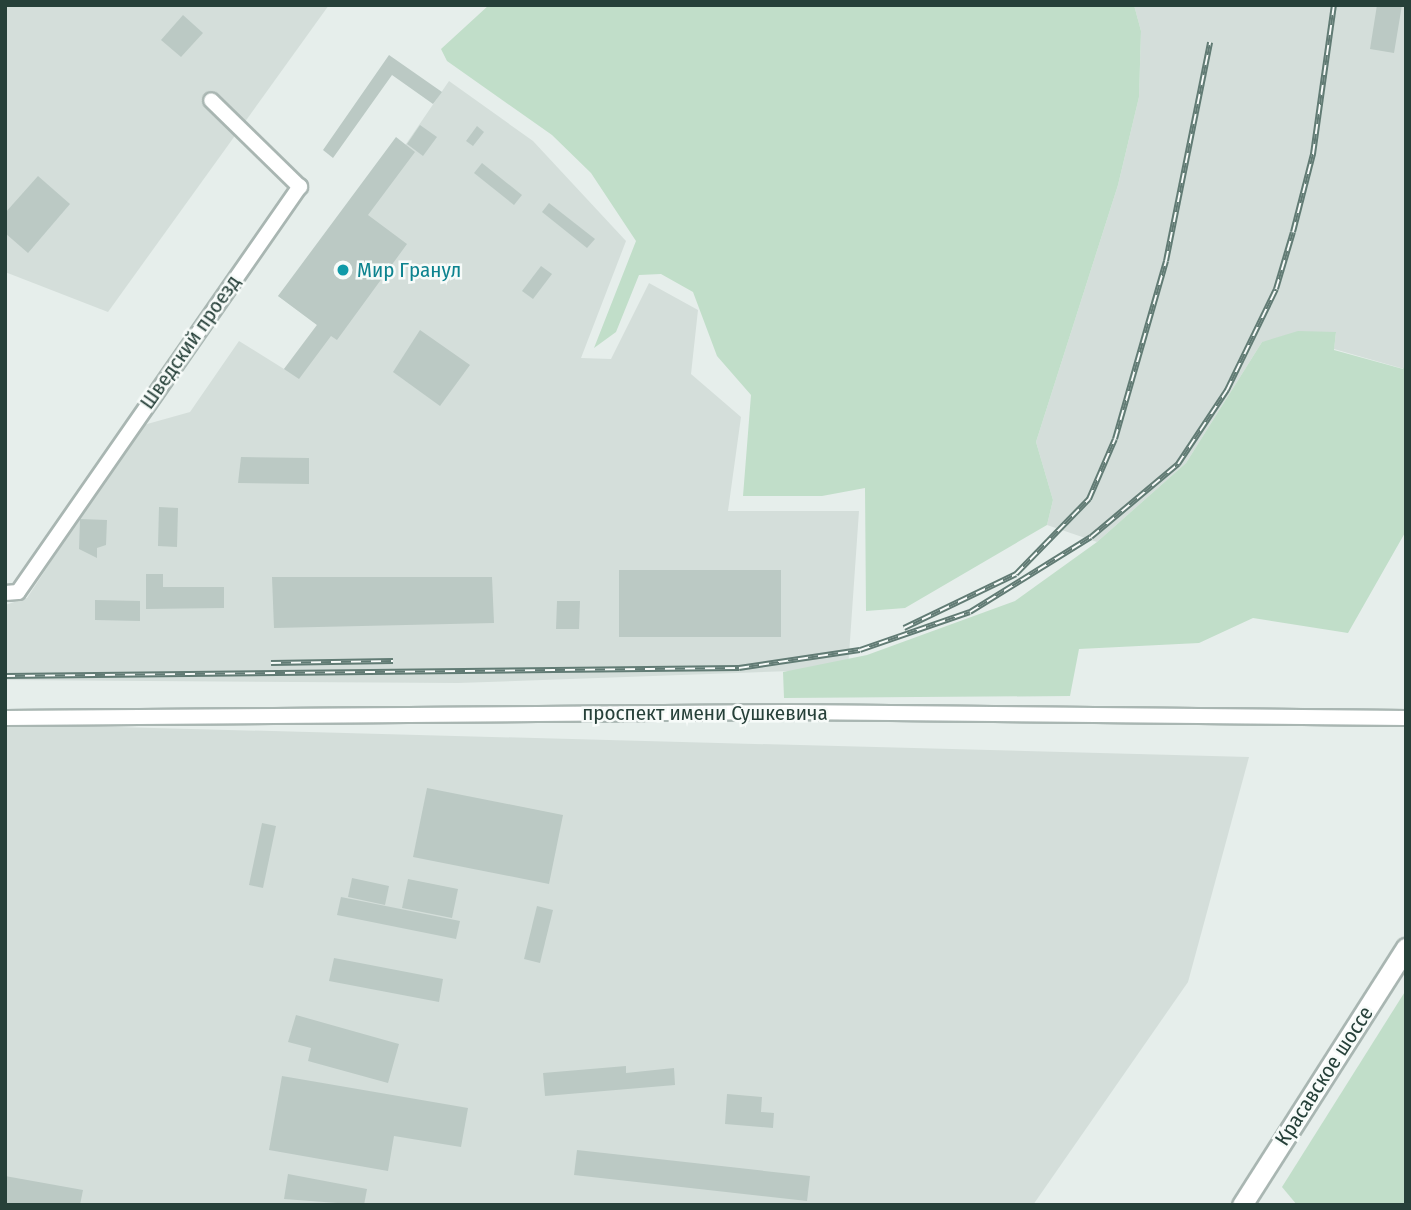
<!DOCTYPE html>
<meta charset="utf-8">
<style>
body{margin:0}
#map{position:relative;width:1411px;height:1210px;overflow:hidden;background:#e6eeeb;font-family:"Fira Sans Condensed",sans-serif}
div>[style]{position:absolute}
[style*='--x']{left:calc(var(--x)*1px);top:calc(var(--y)*1px);width:calc(var(--w)*1px);rotate:calc(var(--a)*1deg)}
.built>*{inset:0;background:#d4deda}
.green>*{inset:0;background:#c1dec9}
.building>*{inset:0;background:#bbc9c4}
.roads{filter:drop-shadow(2px 0 #a9b6b2) drop-shadow(-2px 0 #a9b6b2) drop-shadow(0 2px #a9b6b2) drop-shadow(0 -2px #a9b6b2)}
.street>*{height:14px;margin:-7px;padding:0 7px;transform-origin:7px;border-radius:7px;background:#fff}
.secondary>*{height:19px;margin:-9.5px;padding:0 9.5px;transform-origin:9.5px;border-radius:9.5px;background:#fff}
.rail>*{height:6px;margin-top:-3px;transform-origin:0;background:repeating-linear-gradient(90deg,#f7fbf9 0 10px,#617b74 0 20px);box-sizing:border-box;border-block:2px solid #617b74}
.dots>*{width:19px;height:19px;translate:-50% -50%;box-sizing:border-box;border:4px solid #f7fbf9;border-radius:50%}
span{translate:-50% -50%;white-space:nowrap;text-align:center;line-height:1.15;-webkit-text-stroke:5px #f7fbf9;paint-order:stroke}
.culture-label{font-size:21px;color:#0d838f}
.left{translate:0 -50%;text-align:left}
.street-label{font-size:21px;color:#264039}
.frame{position:absolute;inset:0;border:7px solid #264039;pointer-events:none}
</style>
<div id="map">
<div class="built">
<i style="clip-path:polygon(5px 5px,329px 5px,108px 312px,5px 272px)"></i>
<i style="clip-path:polygon(1134px 5px,1406px 5px,1406px 363px,1404px 369px,1334px 349px,1336px 333px,1262px 342px,1186px 463px,1097px 542px,1047px 525px,1053px 500px,1036px 442px,1118px 185px,1139px 97px,1141px 31px)"></i>
<i style="clip-path:polygon(449px 81px,533px 141px,626px 241px,581px 358px,611px 359px,649px 283px,698px 310px,691px 374px,741px 417px,728px 511px,859px 511px,848px 669px,458px 683px,5px 680px,5px 605px,27px 598px,140px 426px,190px 412px,239px 341px,284px 369px,317px 325px,278px 296px,406px 144px)"></i>
<i style="clip-path:polygon(5px 724px,1249px 757px,1188px 982px,1033px 1205px,5px 1205px)"></i>
</div>
<div class="green">
<i style="clip-path:polygon(489px 5px,1134px 5px,1141px 31px,1139px 97px,1118px 185px,1036px 442px,1053px 500px,1047px 525px,905px 608px,866px 611px,865px 488px,822px 496px,743px 496px,751px 395px,717px 356px,693px 292px,661px 274px,639px 275px,616px 332px,594px 348px,636px 241px,591px 173px,552px 135px,447px 61px,441px 49px)"></i>
<i style="clip-path:polygon(1298px 331px,1336px 332px,1334px 350px,1403px 369px,1406px 363px,1406px 531px,1348px 633px,1253px 618px,1199px 643px,1079px 649px,1070px 696px,784px 698px,783px 672px,867px 655px,1015px 601px,1097px 542px,1186px 463px,1262px 342px)"></i>
<i style="clip-path:polygon(1406px 990px,1406px 1205px,1297px 1205px,1282px 1187px)"></i>
</div>
<div class="building">
<i style="clip-path:polygon(1377px 5px,1402px 5px,1394px 53px,1370px 49px)"></i>
<i style="clip-path:polygon(183px 15px,203px 33px,181px 57px,161px 40px)"></i>
<i style="clip-path:polygon(389px 55px,442px 92px,433px 104px,392px 75px,333px 158px,323px 150px)"></i>
<i style="clip-path:polygon(420px 125px,437px 137px,423px 156px,407px 144px)"></i>
<i style="clip-path:polygon(477px 126px,484px 132px,473px 146px,466px 141px)"></i>
<i style="clip-path:polygon(396px 137px,415px 152px,368px 215px,407px 244px,337px 340px,331px 336px,299px 379px,284px 369px,317px 325px,278px 296px)"></i>
<i style="clip-path:polygon(482px 163px,522px 195px,514px 205px,474px 173px)"></i>
<i style="clip-path:polygon(38px 176px,70px 204px,28px 253px,5px 233px,5px 213px)"></i>
<i style="clip-path:polygon(549px 203px,595px 239px,587px 248px,542px 212px)"></i>
<i style="clip-path:polygon(541px 266px,552px 274px,533px 299px,522px 291px)"></i>
<i style="clip-path:polygon(420px 330px,470px 365px,440px 406px,393px 372px)"></i>
<i style="clip-path:polygon(241px 457px,309px 458px,309px 484px,238px 483px)"></i>
<i style="clip-path:polygon(159px 507px,178px 508px,177px 547px,158px 546px)"></i>
<i style="clip-path:polygon(80px 519px,107px 520px,106px 545px,97px 548px,97px 558px,79px 549px)"></i>
<i style="clip-path:polygon(619px 570px,781px 570px,781px 637px,619px 637px)"></i>
<i style="clip-path:polygon(146px 574px,163px 574px,163px 587px,224px 587px,224px 608px,146px 609px)"></i>
<i style="clip-path:polygon(272px 577px,492px 577px,494px 623px,274px 628px)"></i>
<i style="clip-path:polygon(95px 600px,140px 601px,140px 621px,95px 620px)"></i>
<i style="clip-path:polygon(557px 601px,580px 601px,579px 629px,556px 629px)"></i>
<i style="clip-path:polygon(427px 788px,563px 815px,549px 884px,413px 857px)"></i>
<i style="clip-path:polygon(262px 823px,276px 826px,263px 888px,249px 885px)"></i>
<i style="clip-path:polygon(352px 878px,389px 886px,385px 905px,348px 897px)"></i>
<i style="clip-path:polygon(408px 879px,458px 889px,452px 918px,402px 908px)"></i>
<i style="clip-path:polygon(341px 897px,460px 921px,456px 939px,337px 915px)"></i>
<i style="clip-path:polygon(537px 906px,553px 910px,540px 963px,524px 959px)"></i>
<i style="clip-path:polygon(334px 958px,443px 979px,439px 1002px,329px 981px)"></i>
<i style="clip-path:polygon(296px 1015px,399px 1044px,388px 1083px,308px 1061px,311px 1048px,288px 1042px)"></i>
<i style="clip-path:polygon(626px 1066px,626px 1073px,674px 1068px,675px 1085px,545px 1096px,543px 1073px)"></i>
<i style="clip-path:polygon(282px 1076px,468px 1108px,461px 1147px,394px 1136px,388px 1171px,269px 1150px)"></i>
<i style="clip-path:polygon(727px 1094px,762px 1097px,761px 1112px,774px 1113px,773px 1128px,725px 1124px)"></i>
<i style="clip-path:polygon(577px 1150px,810px 1176px,807px 1201px,574px 1175px)"></i>
<i style="clip-path:polygon(288px 1174px,367px 1189px,364px 1205px,284px 1199px)"></i>
<i style="clip-path:polygon(5px 1176px,83px 1190px,80px 1205px,5px 1205px)"></i>
</div>
<div class="roads">
<div class="street">
<i style="--x:5;--y:593;--w:13;--a:-4"></i>
<i style="--x:18;--y:592;--w:494;--a:-55.2"></i>
<i style="--x:300;--y:187;--w:124;--a:-135.7"></i>
<i style="--x:5;--y:718;--w:783;--a:-0.44"></i>
<i style="--x:788;--y:712;--w:618;--a:0.56"></i>
</div>
<div class="secondary">
<i style="--x:1242;--y:1205;--w:305;--a:-57.5"></i>
</div>
</div>
<div class="rail">
<i style="--x:904;--y:628;--w:124;--a:-25.7"></i>
<i style="--x:1016;--y:574;--w:105;--a:-45.8"></i>
<i style="--x:1089;--y:499;--w:65;--a:-66.6"></i>
<i style="--x:1115;--y:439;--w:185;--a:-74"></i>
<i style="--x:1166;--y:261;--w:223;--a:-78.6"></i>
<i style="--x:271;--y:663;--w:122;--a:-0.9"></i>
<i style="--x:5;--y:676;--w:734;--a:-0.62"></i>
<i style="--x:739;--y:668;--w:122;--a:-8.5"></i>
<i style="--x:860;--y:650;--w:116;--a:-19.1"></i>
<i style="--x:970;--y:612;--w:142;--a:-31.8"></i>
<i style="--x:1091;--y:537;--w:114;--a:-40"></i>
<i style="--x:1178;--y:464;--w:89;--a:-56.5"></i>
<i style="--x:1227;--y:390;--w:112;--a:-64.1"></i>
<i style="--x:1276;--y:289;--w:59;--a:-73.4"></i>
<i style="--x:1293;--y:232;--w:81;--a:-75.6"></i>
<i style="--x:1313;--y:154;--w:150;--a:-82"></i>
</div>
<div class="dots">
<i style="left:343px;top:270px;background:#0f9aa8"></i>
</div>
<div class="culture-label">
<span class="left" style="left:357px;top:270px">Мир Гранул</span>
</div>
<div class="street-label">
<span style="left:190px;top:342px;rotate:-55deg">Шведский проезд</span>
<span style="left:705px;top:713px">проспект имени Сушкевича</span>
<span style="left:1324px;top:1076px;rotate:-57deg">Красавское шоссе</span>
</div>
<div class="frame"></div>
</div>
